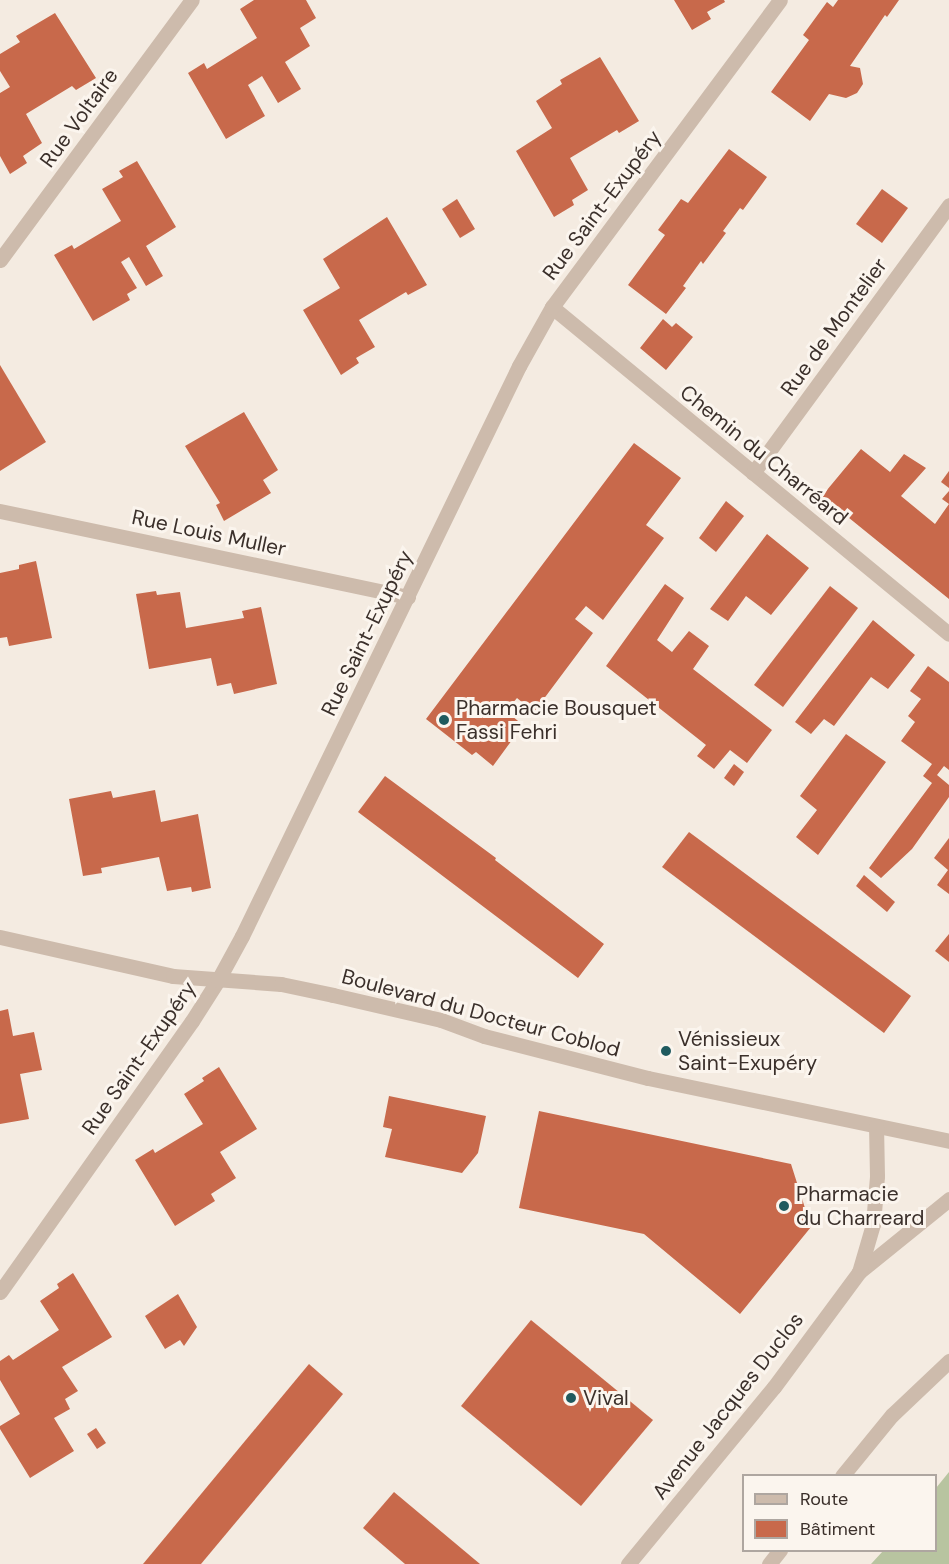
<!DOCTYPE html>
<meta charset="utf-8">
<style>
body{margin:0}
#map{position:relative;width:949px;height:1564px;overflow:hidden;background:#f4ebe1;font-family:"DM Sans",sans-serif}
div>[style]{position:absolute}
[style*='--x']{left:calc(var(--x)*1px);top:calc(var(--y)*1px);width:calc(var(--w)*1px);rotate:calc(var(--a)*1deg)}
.green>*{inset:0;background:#b8c4a0}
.building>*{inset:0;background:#c8694b}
.minor>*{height:15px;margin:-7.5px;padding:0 7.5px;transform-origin:7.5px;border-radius:7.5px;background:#cdbbac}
.dots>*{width:16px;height:16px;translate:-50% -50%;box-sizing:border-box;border:3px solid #fbf5ee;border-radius:50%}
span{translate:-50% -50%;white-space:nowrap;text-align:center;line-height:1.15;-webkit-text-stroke:6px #fbf5ee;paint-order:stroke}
.street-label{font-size:21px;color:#3b302b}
.poi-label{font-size:21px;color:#3b302b}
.left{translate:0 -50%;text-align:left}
.legend{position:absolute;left:742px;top:1474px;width:195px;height:78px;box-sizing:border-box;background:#fbf5ee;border:2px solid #aea6a0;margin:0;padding:8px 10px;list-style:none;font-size:18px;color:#3b302b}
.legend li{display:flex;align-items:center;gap:12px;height:30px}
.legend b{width:30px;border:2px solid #aea6a0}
</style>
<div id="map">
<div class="green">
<i style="clip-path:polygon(949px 1472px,949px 1564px,871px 1564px,883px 1551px,936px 1550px,936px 1488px)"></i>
</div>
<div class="building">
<i style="clip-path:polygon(254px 0,306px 0,316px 18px,300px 28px,310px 46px,285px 62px,301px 89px,278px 103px,262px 76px,248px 85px,265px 116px,226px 139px,188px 73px,204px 63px,207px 69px,257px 38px,240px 9px)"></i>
<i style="clip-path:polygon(674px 0,724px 0,725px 2px,707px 12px,711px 19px,692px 30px)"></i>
<i style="clip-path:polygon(838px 0,899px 0,887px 17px,885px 15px,850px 66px,860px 68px,863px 84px,857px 93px,846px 98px,829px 94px,810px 121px,771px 92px,809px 40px,803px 35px,827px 2px,833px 7px)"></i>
<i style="clip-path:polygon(55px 13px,96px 78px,76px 90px,72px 86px,26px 114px,42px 143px,23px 156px,27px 163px,10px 174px,0 156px,0 93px,10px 87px,0 71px,0 54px,20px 42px,16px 36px)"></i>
<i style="clip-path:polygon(600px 57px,639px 121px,619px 133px,617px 130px,570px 158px,588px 190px,572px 200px,574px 205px,554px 217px,516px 151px,552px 128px,536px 101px,562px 84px,560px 80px)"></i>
<i style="clip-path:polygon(729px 149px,767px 177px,743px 210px,740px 208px,723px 231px,726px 233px,703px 264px,701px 261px,683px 286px,686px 288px,666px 314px,628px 285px,665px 235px,658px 230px,670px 214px,681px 199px,688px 203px)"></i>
<i style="clip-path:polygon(137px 161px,176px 227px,146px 246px,163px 276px,146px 286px,129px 257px,121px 262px,137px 288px,127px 294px,130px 300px,93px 321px,54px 255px,72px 245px,74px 249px,121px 221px,102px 189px,123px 177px,119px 171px)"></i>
<i style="clip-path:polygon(882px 189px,908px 208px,882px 243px,856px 224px)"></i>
<i style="clip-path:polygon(457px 199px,475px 229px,460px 238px,442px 209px)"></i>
<i style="clip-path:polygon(387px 217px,427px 285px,408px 295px,406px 292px,359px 320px,375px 347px,356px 358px,359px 363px,341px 375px,303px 310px,340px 288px,323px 259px)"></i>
<i style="clip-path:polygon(663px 319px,672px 327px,676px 323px,693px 337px,666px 370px,640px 348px)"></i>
<i style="clip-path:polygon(0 365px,46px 442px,0 471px)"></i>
<i style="clip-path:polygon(244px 412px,278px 470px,263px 480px,271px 493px,224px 521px,216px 505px,220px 503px,185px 446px)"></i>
<i style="clip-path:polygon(634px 443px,681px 478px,646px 525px,664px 538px,603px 620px,586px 606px,575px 619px,593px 633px,534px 712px,517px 698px,506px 711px,523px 725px,493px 766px,476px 752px,472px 755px,426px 719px)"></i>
<i style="clip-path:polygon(861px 449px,890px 472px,904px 454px,926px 468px,901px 496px,935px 524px,949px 504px,942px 499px,949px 491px,949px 599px,822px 496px)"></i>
<i style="clip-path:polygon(949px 471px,949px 488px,941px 482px)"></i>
<i style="clip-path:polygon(726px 501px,744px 516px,716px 552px,699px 538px)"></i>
<i style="clip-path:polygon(767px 534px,809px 568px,771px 615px,746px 596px,728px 621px,710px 609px)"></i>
<i style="clip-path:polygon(36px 561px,52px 638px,9px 646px,7px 637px,0 638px,0 573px,19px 569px,19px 565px)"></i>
<i style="clip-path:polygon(665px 584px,684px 598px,657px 640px,672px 652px,689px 631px,709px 646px,693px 669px,772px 730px,747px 763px,730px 750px,714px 769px,697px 756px,706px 745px,606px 666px)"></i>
<i style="clip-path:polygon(830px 586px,858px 608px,783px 707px,754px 685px)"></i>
<i style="clip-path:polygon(156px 591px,157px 595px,180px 592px,186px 628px,244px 618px,242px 611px,261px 607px,277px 684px,234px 694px,231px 683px,217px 686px,211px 658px,149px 669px,136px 594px)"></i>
<i style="clip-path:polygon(873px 620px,915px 655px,888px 689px,871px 677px,834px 726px,824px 719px,811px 734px,795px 722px)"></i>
<i style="clip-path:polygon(928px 666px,949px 682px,949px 770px,944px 766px,937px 775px,949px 785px,949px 797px,912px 849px,881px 878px,869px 868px,932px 783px,923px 776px,932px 764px,901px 741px,915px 722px,908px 716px,921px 699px,910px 691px)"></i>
<i style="clip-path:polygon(846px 734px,886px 762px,818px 855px,796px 837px,817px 810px,800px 796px)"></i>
<i style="clip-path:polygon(734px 764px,744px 772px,734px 786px,724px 778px)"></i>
<i style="clip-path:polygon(385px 776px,496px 858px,495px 860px,604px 944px,578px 978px,358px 812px)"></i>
<i style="clip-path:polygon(155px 790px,161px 822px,198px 814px,211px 888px,192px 892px,191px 887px,167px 891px,159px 857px,101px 868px,102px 873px,83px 876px,69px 799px,111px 791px,113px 798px)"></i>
<i style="clip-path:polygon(689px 832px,911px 996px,884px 1033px,662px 867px)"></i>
<i style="clip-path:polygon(949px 838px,949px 894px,937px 885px,948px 870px,934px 858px)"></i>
<i style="clip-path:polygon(864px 875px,895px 902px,887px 912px,856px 886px)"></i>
<i style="clip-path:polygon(949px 934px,949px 962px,935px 951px)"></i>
<i style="clip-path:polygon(8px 1009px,13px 1036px,34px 1032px,42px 1070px,20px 1074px,29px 1119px,0 1124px,0 1011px)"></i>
<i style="clip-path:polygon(219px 1067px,257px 1129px,220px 1152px,236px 1178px,211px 1194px,215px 1201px,175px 1226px,135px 1160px,153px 1149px,155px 1153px,203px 1124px,184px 1094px,204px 1081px,202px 1078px)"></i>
<i style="clip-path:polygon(389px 1096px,486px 1116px,478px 1153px,462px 1173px,385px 1157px,392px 1129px,383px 1127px)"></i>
<i style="clip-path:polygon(539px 1111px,791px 1164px,811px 1227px,740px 1314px,644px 1234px,519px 1208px)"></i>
<i style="clip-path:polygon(73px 1273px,112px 1337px,62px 1367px,78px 1391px,65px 1399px,70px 1409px,54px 1418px,74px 1451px,30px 1478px,0 1429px,0 1426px,20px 1414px,0 1380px,0 1361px,9px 1355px,13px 1360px,59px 1330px,40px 1301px,59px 1288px,57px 1284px)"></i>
<i style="clip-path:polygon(178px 1294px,197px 1327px,184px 1346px,180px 1340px,165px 1349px,145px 1316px)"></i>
<i style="clip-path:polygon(531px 1320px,653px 1420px,581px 1506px,461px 1406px)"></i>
<i style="clip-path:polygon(309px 1364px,343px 1394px,201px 1564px,143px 1564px)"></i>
<i style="clip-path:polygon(96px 1428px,106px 1443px,97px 1449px,87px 1434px)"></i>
<i style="clip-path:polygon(394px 1492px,480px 1564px,405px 1564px,363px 1528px)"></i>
</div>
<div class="minor">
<i style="--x:0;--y:260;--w:323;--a:-53.6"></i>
<i style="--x:552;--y:307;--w:514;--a:39.48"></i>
<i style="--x:753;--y:473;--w:332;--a:-53.8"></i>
<i style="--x:0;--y:511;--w:417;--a:11.9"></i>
<i style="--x:0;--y:937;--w:177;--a:12.7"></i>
<i style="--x:173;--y:976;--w:108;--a:4.2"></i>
<i style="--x:281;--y:984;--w:53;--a:11.9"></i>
<i style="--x:333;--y:995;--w:111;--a:13"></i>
<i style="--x:441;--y:1020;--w:46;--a:20.4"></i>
<i style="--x:484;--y:1036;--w:169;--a:14.4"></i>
<i style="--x:648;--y:1078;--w:308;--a:11.8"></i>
<i style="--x:859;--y:1272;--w:116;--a:-39"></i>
<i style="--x:0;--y:1292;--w:332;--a:-54.7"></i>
<i style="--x:192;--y:1021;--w:49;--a:-57.6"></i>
<i style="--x:218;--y:980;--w:50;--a:-61.4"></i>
<i style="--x:242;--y:936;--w:634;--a:-64.08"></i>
<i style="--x:519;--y:366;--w:68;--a:-60.8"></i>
<i style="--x:552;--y:307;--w:382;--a:-53.4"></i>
<i style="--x:842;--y:1476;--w:79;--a:-50.7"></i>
<i style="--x:892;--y:1415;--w:79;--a:-43.5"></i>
<i style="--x:628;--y:1564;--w:229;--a:-50.5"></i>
<i style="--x:774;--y:1387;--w:143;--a:-53.5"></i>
<i style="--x:859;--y:1272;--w:50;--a:-73.7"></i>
<i style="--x:873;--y:1224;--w:48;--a:-85.2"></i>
<i style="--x:877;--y:1176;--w:50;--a:-91.1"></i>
<i style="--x:769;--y:1564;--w:18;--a:-52"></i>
</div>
<div class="dots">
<i style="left:444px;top:720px;background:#1f5a5e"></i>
<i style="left:666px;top:1051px;background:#1f5a5e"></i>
<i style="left:784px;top:1206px;background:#1f5a5e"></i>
<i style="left:571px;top:1398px;background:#1f5a5e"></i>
</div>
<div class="street-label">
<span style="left:79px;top:118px;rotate:-54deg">Rue Voltaire</span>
<span style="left:602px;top:205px;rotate:-53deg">Rue Saint-Exupéry</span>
<span style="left:834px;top:327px;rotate:-54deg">Rue de Montelier</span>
<span style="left:764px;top:455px;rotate:39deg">Chemin du Charréard</span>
<span style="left:209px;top:533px;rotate:12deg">Rue Louis Muller</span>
<span style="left:367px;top:633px;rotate:-64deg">Rue Saint-Exupéry</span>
<span style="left:481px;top:1013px;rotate:15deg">Boulevard du Docteur Coblod</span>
<span style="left:139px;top:1058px;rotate:-55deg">Rue Saint-Exupéry</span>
<span style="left:728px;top:1406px;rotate:-52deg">Avenue Jacques Duclos</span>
</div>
<div class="poi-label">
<span class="left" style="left:456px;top:720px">Pharmacie Bousquet<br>Fassi Fehri</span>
<span class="left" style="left:678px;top:1051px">Vénissieux<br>Saint-Exupéry</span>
<span class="left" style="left:796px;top:1206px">Pharmacie<br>du Charreard</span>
<span class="left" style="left:583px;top:1398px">Vival</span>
</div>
<ul class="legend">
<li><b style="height:8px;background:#cdbbac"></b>Route</li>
<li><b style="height:16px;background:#c8694b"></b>Bâtiment</li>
</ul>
</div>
